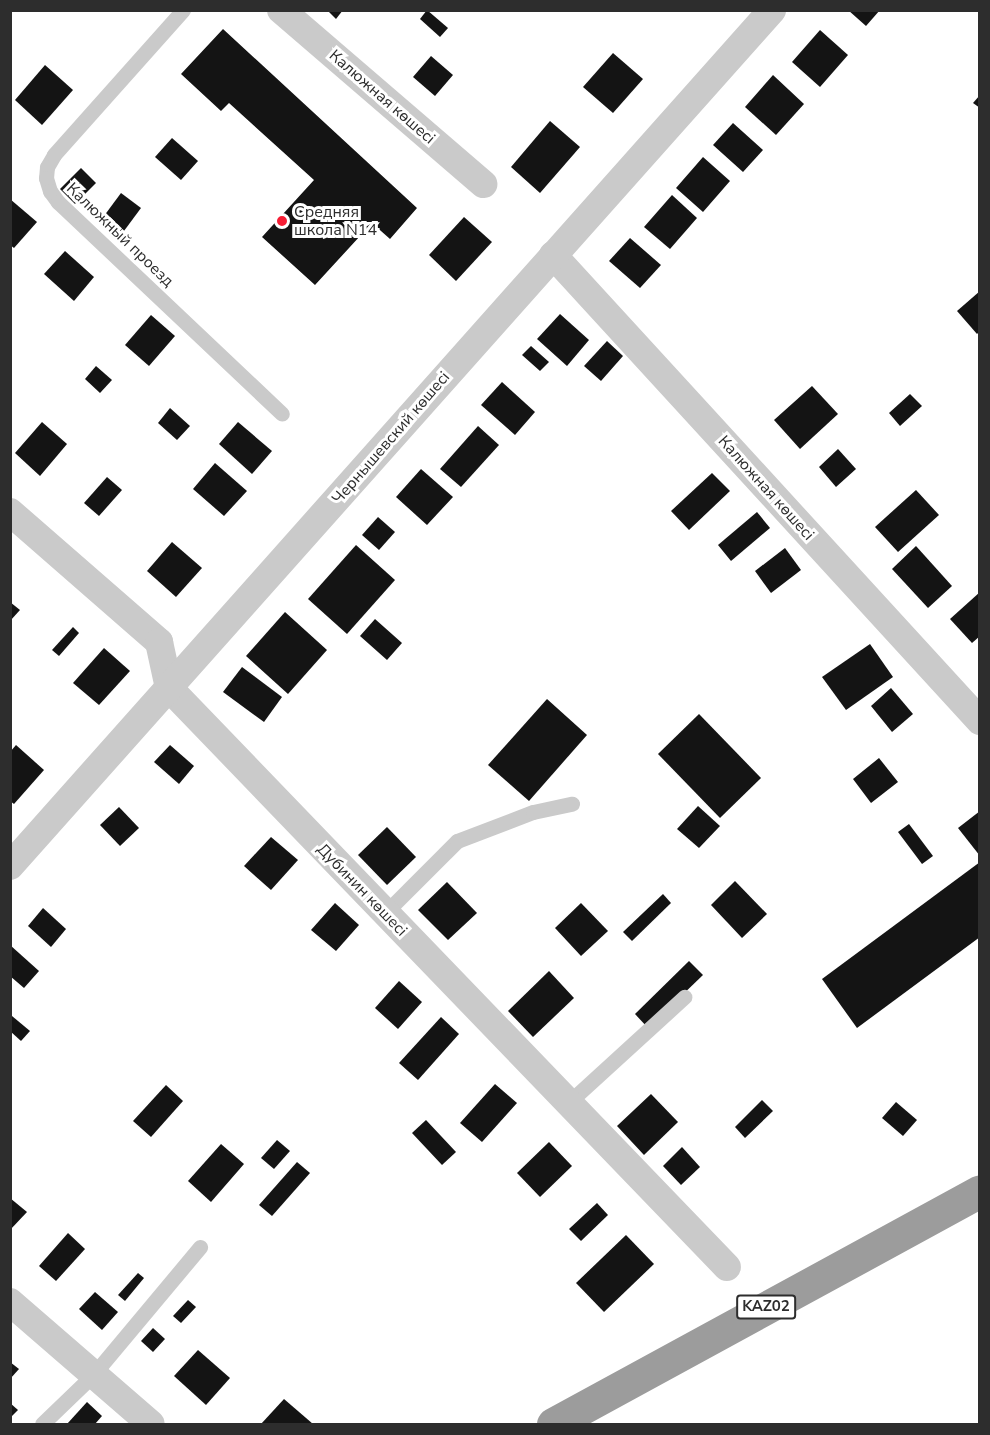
<!DOCTYPE html>
<meta charset="utf-8">
<style>
body{margin:0}
#map{position:relative;width:990px;height:1435px;overflow:hidden;background:#fff;font-family:"Nunito Sans",sans-serif}
div>[style]{position:absolute}
[style*='--x']{left:calc(var(--x)*1px);top:calc(var(--y)*1px);width:calc(var(--w)*1px);rotate:calc(var(--a)*1deg)}
.building>*{inset:0;background:#141414}
.service>*{height:15px;margin:-7.5px;padding:0 7.5px;transform-origin:7.5px;border-radius:7.5px;background:#cacaca}
.minor>*{height:28px;margin:-14px;padding:0 14px;transform-origin:14px;border-radius:14px;background:#cacaca}
.trunk>*{height:33px;margin:-16.5px;padding:0 16.5px;transform-origin:16.5px;border-radius:16.5px;background:#9c9c9c}
.dots>*{width:16px;height:16px;translate:-50% -50%;box-sizing:border-box;border:3px solid #fff;border-radius:50%}
span{translate:-50% -50%;white-space:nowrap;text-align:center;line-height:1.15;-webkit-text-stroke:6px #fff;paint-order:stroke}
.shield-label span{padding:2px 4px;background:#fff;border:2px solid;border-radius:4px;-webkit-text-stroke-width:0}
.shield-label{font-size:15px;color:#2d2d2d;font-weight:700}
.street-label{font-size:16px;color:#2d2d2d}
.poi-label{font-size:16px;color:#2d2d2d}
.left{translate:0 -50%;text-align:left}
.frame{position:absolute;inset:0;border:12px solid #2d2d2d;pointer-events:none}
</style>
<div id="map">
<div class="building">
<i style="clip-path:polygon(327px 10px,343px 10px,336px 19px)"></i>
<i style="clip-path:polygon(427px 10px,448px 28px,440px 37px,420px 19px)"></i>
<i style="clip-path:polygon(848px 10px,880px 10px,866px 26px)"></i>
<i style="clip-path:polygon(223px 29px,417px 208px,390px 239px,372px 223px,315px 285px,262px 237px,314px 180px,229px 103px,221px 111px,181px 74px)"></i>
<i style="clip-path:polygon(820px 30px,848px 55px,820px 87px,792px 62px)"></i>
<i style="clip-path:polygon(613px 53px,643px 79px,613px 113px,583px 87px)"></i>
<i style="clip-path:polygon(431px 56px,453px 75px,435px 96px,413px 77px)"></i>
<i style="clip-path:polygon(45px 65px,73px 90px,42px 125px,15px 100px)"></i>
<i style="clip-path:polygon(773px 75px,804px 104px,776px 135px,745px 107px)"></i>
<i style="clip-path:polygon(980px 95px,980px 108px,973px 103px)"></i>
<i style="clip-path:polygon(550px 121px,580px 147px,540px 193px,511px 167px)"></i>
<i style="clip-path:polygon(733px 123px,763px 150px,743px 172px,713px 145px)"></i>
<i style="clip-path:polygon(172px 138px,198px 161px,181px 180px,155px 157px)"></i>
<i style="clip-path:polygon(703px 157px,730px 181px,703px 212px,676px 188px)"></i>
<i style="clip-path:polygon(81px 168px,96px 183px,75px 204px,60px 189px)"></i>
<i style="clip-path:polygon(121px 193px,141px 208px,121px 235px,101px 220px)"></i>
<i style="clip-path:polygon(672px 195px,697px 218px,670px 249px,644px 227px)"></i>
<i style="clip-path:polygon(10px 199px,37px 222px,14px 248px,10px 245px)"></i>
<i style="clip-path:polygon(464px 217px,492px 242px,456px 281px,429px 255px)"></i>
<i style="clip-path:polygon(630px 238px,661px 265px,640px 288px,609px 261px)"></i>
<i style="clip-path:polygon(65px 251px,94px 277px,74px 301px,44px 274px)"></i>
<i style="clip-path:polygon(980px 291px,980px 331px,977px 334px,957px 311px)"></i>
<i style="clip-path:polygon(560px 314px,589px 340px,567px 366px,537px 339px)"></i>
<i style="clip-path:polygon(151px 315px,175px 336px,149px 366px,125px 345px)"></i>
<i style="clip-path:polygon(607px 341px,623px 356px,601px 381px,584px 366px)"></i>
<i style="clip-path:polygon(531px 346px,549px 362px,540px 371px,522px 355px)"></i>
<i style="clip-path:polygon(96px 366px,112px 380px,100px 393px,85px 379px)"></i>
<i style="clip-path:polygon(502px 382px,535px 412px,515px 435px,481px 405px)"></i>
<i style="clip-path:polygon(812px 386px,838px 414px,800px 449px,774px 420px)"></i>
<i style="clip-path:polygon(910px 394px,922px 406px,900px 426px,889px 413px)"></i>
<i style="clip-path:polygon(170px 408px,190px 426px,177px 440px,158px 423px)"></i>
<i style="clip-path:polygon(42px 422px,67px 444px,40px 476px,15px 453px)"></i>
<i style="clip-path:polygon(238px 422px,272px 451px,252px 474px,219px 444px)"></i>
<i style="clip-path:polygon(478px 426px,499px 445px,461px 487px,440px 469px)"></i>
<i style="clip-path:polygon(838px 449px,856px 469px,836px 487px,819px 467px)"></i>
<i style="clip-path:polygon(215px 463px,247px 491px,224px 516px,193px 489px)"></i>
<i style="clip-path:polygon(421px 469px,453px 497px,427px 525px,396px 497px)"></i>
<i style="clip-path:polygon(712px 473px,730px 491px,689px 530px,671px 511px)"></i>
<i style="clip-path:polygon(107px 477px,122px 490px,99px 516px,84px 503px)"></i>
<i style="clip-path:polygon(916px 490px,939px 515px,898px 552px,875px 527px)"></i>
<i style="clip-path:polygon(757px 512px,770px 528px,731px 561px,718px 545px)"></i>
<i style="clip-path:polygon(378px 517px,395px 532px,379px 550px,362px 535px)"></i>
<i style="clip-path:polygon(172px 542px,202px 568px,176px 597px,147px 571px)"></i>
<i style="clip-path:polygon(356px 545px,395px 580px,347px 634px,308px 599px)"></i>
<i style="clip-path:polygon(916px 546px,952px 586px,928px 608px,892px 569px)"></i>
<i style="clip-path:polygon(785px 548px,801px 570px,771px 593px,755px 571px)"></i>
<i style="clip-path:polygon(980px 592px,980px 636px,972px 643px,950px 619px)"></i>
<i style="clip-path:polygon(10px 602px,20px 610px,10px 621px)"></i>
<i style="clip-path:polygon(285px 612px,327px 650px,288px 694px,246px 656px)"></i>
<i style="clip-path:polygon(375px 619px,402px 643px,387px 660px,360px 636px)"></i>
<i style="clip-path:polygon(73px 627px,79px 633px,59px 656px,52px 650px)"></i>
<i style="clip-path:polygon(870px 644px,893px 677px,846px 710px,822px 677px)"></i>
<i style="clip-path:polygon(104px 648px,130px 671px,99px 705px,73px 683px)"></i>
<i style="clip-path:polygon(242px 667px,282px 697px,264px 722px,223px 692px)"></i>
<i style="clip-path:polygon(891px 688px,913px 714px,892px 732px,871px 706px)"></i>
<i style="clip-path:polygon(547px 699px,587px 735px,529px 801px,488px 765px)"></i>
<i style="clip-path:polygon(699px 714px,761px 778px,720px 818px,658px 754px)"></i>
<i style="clip-path:polygon(16px 745px,44px 770px,14px 804px,10px 801px,10px 752px)"></i>
<i style="clip-path:polygon(170px 745px,194px 766px,179px 784px,154px 762px)"></i>
<i style="clip-path:polygon(879px 758px,898px 782px,871px 803px,853px 779px)"></i>
<i style="clip-path:polygon(698px 806px,720px 826px,699px 848px,677px 829px)"></i>
<i style="clip-path:polygon(119px 807px,139px 828px,120px 846px,100px 825px)"></i>
<i style="clip-path:polygon(980px 811px,980px 856px,958px 828px)"></i>
<i style="clip-path:polygon(909px 824px,933px 856px,922px 864px,898px 832px)"></i>
<i style="clip-path:polygon(387px 827px,416px 857px,387px 885px,358px 855px)"></i>
<i style="clip-path:polygon(271px 837px,298px 860px,271px 890px,244px 866px)"></i>
<i style="clip-path:polygon(980px 862px,980px 937px,857px 1028px,822px 979px)"></i>
<i style="clip-path:polygon(735px 881px,767px 914px,742px 938px,711px 905px)"></i>
<i style="clip-path:polygon(447px 882px,477px 913px,448px 940px,418px 910px)"></i>
<i style="clip-path:polygon(663px 894px,671px 903px,632px 941px,623px 932px)"></i>
<i style="clip-path:polygon(335px 903px,359px 925px,336px 951px,311px 930px)"></i>
<i style="clip-path:polygon(581px 903px,608px 931px,581px 956px,555px 928px)"></i>
<i style="clip-path:polygon(43px 908px,66px 929px,51px 947px,28px 926px)"></i>
<i style="clip-path:polygon(10px 945px,39px 971px,24px 988px,10px 976px)"></i>
<i style="clip-path:polygon(689px 961px,703px 975px,648px 1028px,635px 1014px)"></i>
<i style="clip-path:polygon(549px 971px,574px 998px,533px 1037px,508px 1011px)"></i>
<i style="clip-path:polygon(399px 981px,422px 1002px,398px 1029px,375px 1008px)"></i>
<i style="clip-path:polygon(12px 1016px,30px 1031px,21px 1041px,10px 1031px)"></i>
<i style="clip-path:polygon(441px 1017px,459px 1034px,418px 1080px,399px 1063px)"></i>
<i style="clip-path:polygon(495px 1084px,517px 1103px,482px 1142px,460px 1123px)"></i>
<i style="clip-path:polygon(166px 1085px,183px 1101px,151px 1137px,133px 1121px)"></i>
<i style="clip-path:polygon(651px 1094px,678px 1122px,644px 1155px,617px 1126px)"></i>
<i style="clip-path:polygon(762px 1100px,773px 1111px,745px 1138px,735px 1127px)"></i>
<i style="clip-path:polygon(896px 1102px,917px 1120px,903px 1136px,882px 1118px)"></i>
<i style="clip-path:polygon(426px 1120px,456px 1152px,442px 1165px,412px 1133px)"></i>
<i style="clip-path:polygon(277px 1140px,290px 1151px,274px 1169px,261px 1158px)"></i>
<i style="clip-path:polygon(549px 1142px,572px 1166px,540px 1197px,517px 1173px)"></i>
<i style="clip-path:polygon(221px 1144px,244px 1164px,211px 1202px,188px 1181px)"></i>
<i style="clip-path:polygon(682px 1147px,700px 1167px,681px 1185px,663px 1166px)"></i>
<i style="clip-path:polygon(297px 1162px,310px 1173px,272px 1216px,259px 1205px)"></i>
<i style="clip-path:polygon(10px 1198px,27px 1212px,10px 1230px)"></i>
<i style="clip-path:polygon(597px 1203px,608px 1215px,581px 1241px,569px 1229px)"></i>
<i style="clip-path:polygon(68px 1233px,85px 1249px,56px 1281px,39px 1266px)"></i>
<i style="clip-path:polygon(626px 1235px,654px 1264px,604px 1312px,576px 1283px)"></i>
<i style="clip-path:polygon(138px 1273px,144px 1278px,125px 1301px,118px 1295px)"></i>
<i style="clip-path:polygon(95px 1292px,118px 1312px,102px 1330px,79px 1309px)"></i>
<i style="clip-path:polygon(188px 1300px,196px 1307px,181px 1323px,173px 1316px)"></i>
<i style="clip-path:polygon(153px 1328px,165px 1339px,153px 1352px,141px 1341px)"></i>
<i style="clip-path:polygon(198px 1350px,230px 1378px,206px 1405px,174px 1376px)"></i>
<i style="clip-path:polygon(10px 1362px,19px 1369px,10px 1379px)"></i>
<i style="clip-path:polygon(284px 1399px,313px 1424px,261px 1424px)"></i>
<i style="clip-path:polygon(87px 1402px,102px 1416px,95px 1424px,67px 1424px)"></i>
<i style="clip-path:polygon(10px 1403px,18px 1410px,10px 1418px)"></i>
</div>
<div class="service">
<i style="--x:183;--y:10;--w:194;--a:131.7"></i>
<i style="--x:54;--y:155;--w:14;--a:120"></i>
<i style="--x:47;--y:167;--w:11;--a:95"></i>
<i style="--x:46;--y:178;--w:14;--a:73"></i>
<i style="--x:50;--y:191;--w:14;--a:54"></i>
<i style="--x:58;--y:202;--w:308;--a:43.4"></i>
<i style="--x:385;--y:913;--w:102;--a:-45"></i>
<i style="--x:457;--y:841;--w:81;--a:-20.9"></i>
<i style="--x:533;--y:812;--w:40;--a:-12"></i>
<i style="--x:567;--y:1104;--w:159;--a:-42.4"></i>
<i style="--x:42;--y:1424;--w:71;--a:-43.9"></i>
<i style="--x:93;--y:1375;--w:167;--a:-50.1"></i>
</div>
<div class="minor">
<i style="--x:281;--y:10;--w:267;--a:40.7"></i>
<i style="--x:553;--y:255;--w:632;--a:47.5"></i>
<i style="--x:10;--y:512;--w:198;--a:41.1"></i>
<i style="--x:159;--y:642;--w:47;--a:77.7"></i>
<i style="--x:169;--y:688;--w:804;--a:46.06"></i>
<i style="--x:10;--y:866;--w:1146;--a:-48.32"></i>
<i style="--x:10;--y:1302;--w:186;--a:40.9"></i>
</div>
<div class="trunk">
<i style="--x:553;--y:1424;--w:486;--a:-28.6"></i>
</div>
<div class="dots">
<i style="left:282px;top:221px;background:#f61e35"></i>
</div>
<div class="shield-label">
<span style="left:766px;top:1307px">KAZ02</span>
</div>
<div class="street-label">
<span style="left:382px;top:97px;rotate:41deg">Калюжная көшесі</span>
<span style="left:120px;top:235px;rotate:44deg">Калюжный проезд</span>
<span style="left:391px;top:438px;rotate:-49deg">Чернышевский көшесі</span>
<span style="left:766px;top:488px;rotate:48deg">Калюжная көшесі</span>
<span style="left:362px;top:890px;rotate:46deg">Дубинин көшесі</span>
</div>
<div class="poi-label">
<span class="left" style="left:294px;top:221px">Средняя<br>школа N14</span>
</div>
<div class="frame"></div>
</div>
